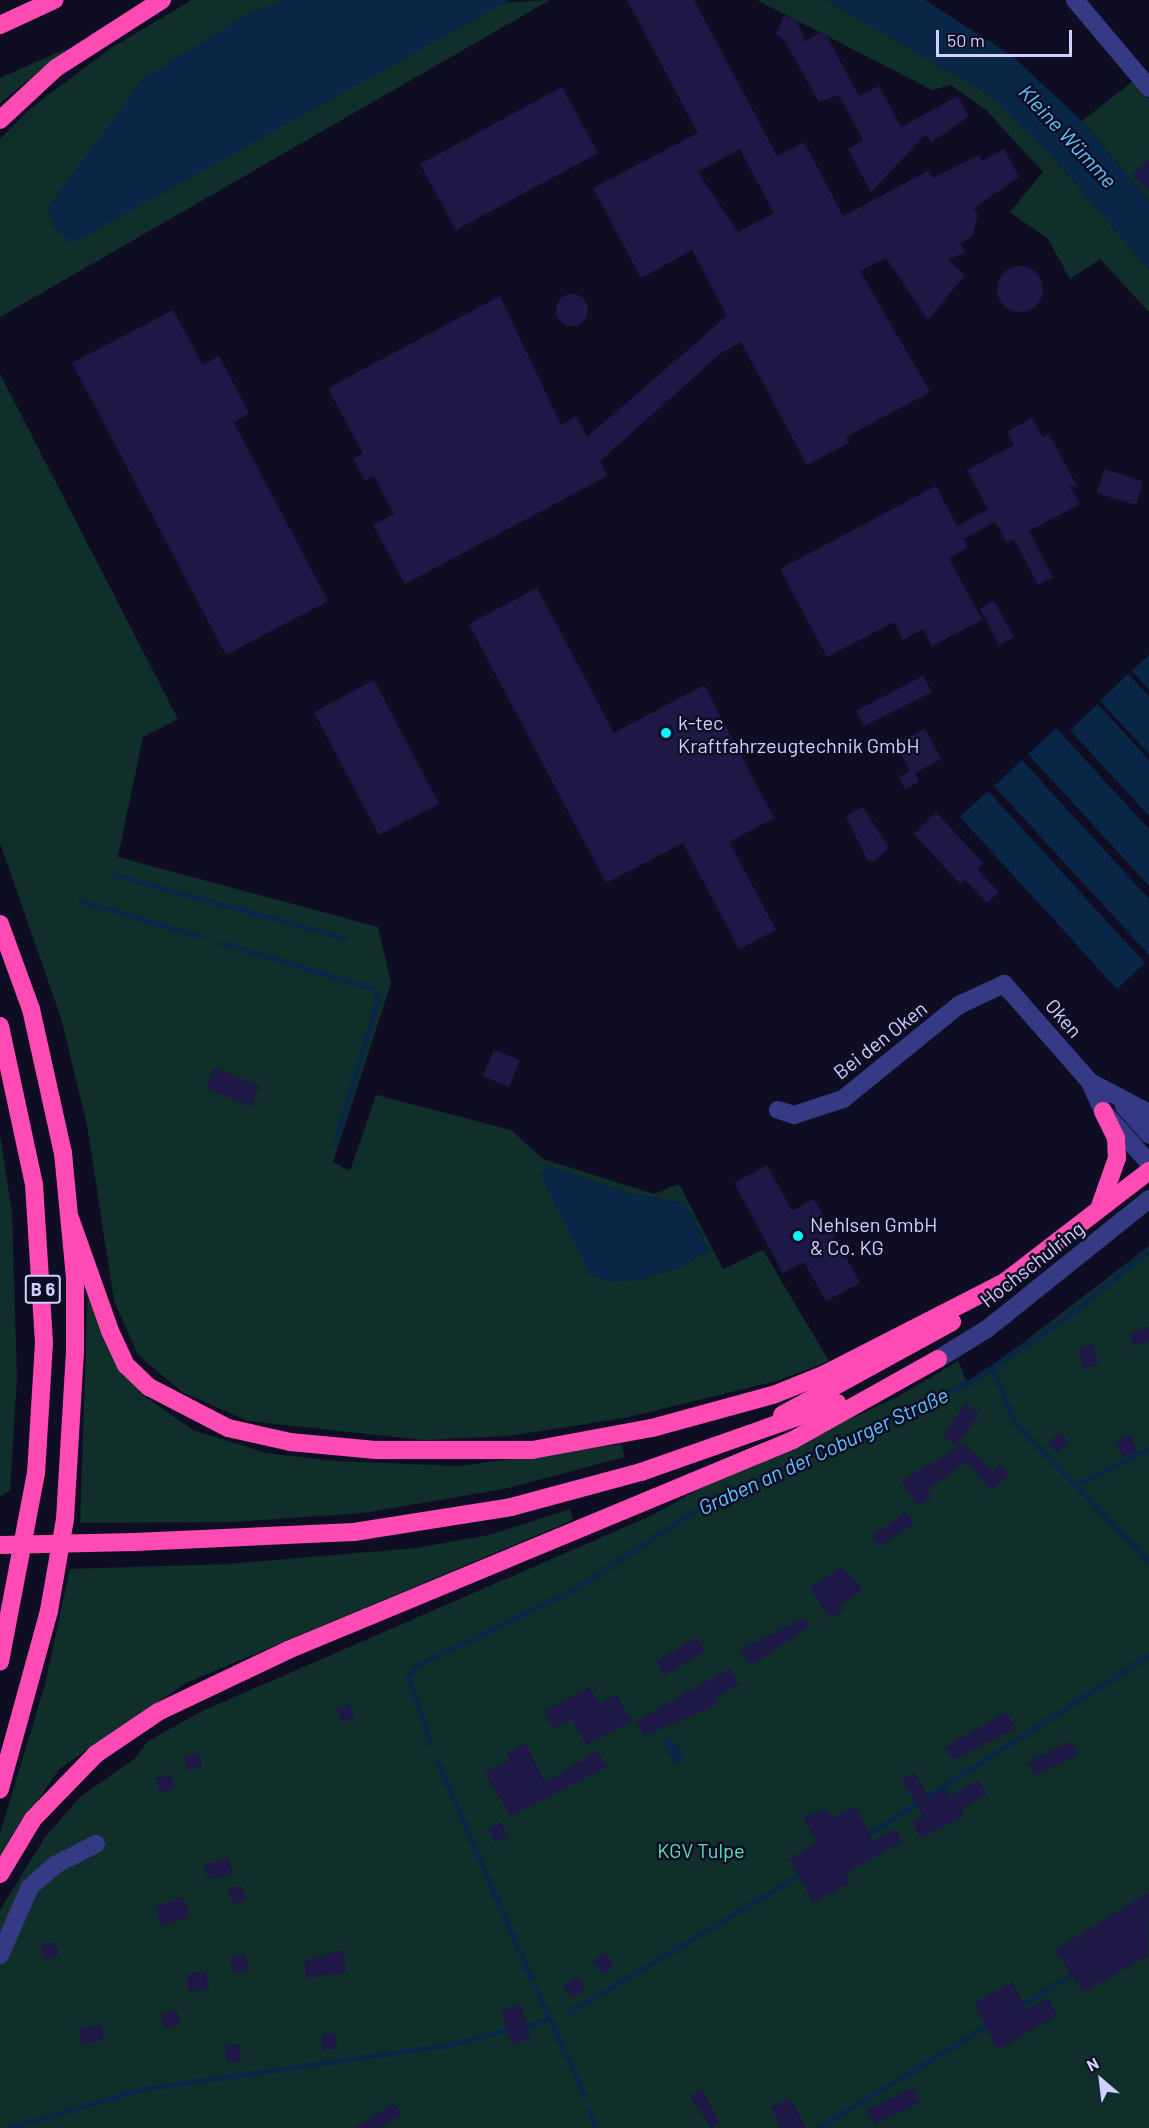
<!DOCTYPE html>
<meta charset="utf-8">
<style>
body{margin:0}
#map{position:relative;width:1149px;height:2128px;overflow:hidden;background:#0f0d24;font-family:Barlow,sans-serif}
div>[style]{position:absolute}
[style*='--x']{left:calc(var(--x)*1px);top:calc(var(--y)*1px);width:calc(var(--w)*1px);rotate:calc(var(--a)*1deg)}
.green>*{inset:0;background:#102e2a}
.water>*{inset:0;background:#092647}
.stream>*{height:5px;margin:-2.5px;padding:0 2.5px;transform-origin:2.5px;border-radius:2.5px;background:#092647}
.building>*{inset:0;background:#1d1846}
.round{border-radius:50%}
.minor>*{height:18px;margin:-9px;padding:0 9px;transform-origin:9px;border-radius:9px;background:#363a85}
.highway>*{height:18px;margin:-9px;padding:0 9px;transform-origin:9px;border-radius:9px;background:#ff4bb3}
.highway-bridge>*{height:18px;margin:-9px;padding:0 9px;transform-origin:9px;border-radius:9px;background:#ff4bb3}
.dots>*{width:16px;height:16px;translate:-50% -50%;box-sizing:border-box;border:3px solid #0f0d24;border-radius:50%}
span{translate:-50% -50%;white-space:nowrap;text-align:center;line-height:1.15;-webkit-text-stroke:5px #0f0d24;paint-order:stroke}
.shield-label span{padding:2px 4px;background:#0f0d24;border:2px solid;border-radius:4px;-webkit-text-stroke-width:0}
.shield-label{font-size:18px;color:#d1d0ff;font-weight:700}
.poi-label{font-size:20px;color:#d1d0ff}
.left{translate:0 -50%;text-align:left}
.street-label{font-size:20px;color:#d1d0ff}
.park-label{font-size:20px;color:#56e5b3}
.water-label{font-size:21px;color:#5ec4ff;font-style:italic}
.north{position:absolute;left:1071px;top:2050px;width:60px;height:60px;-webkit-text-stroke:4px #0f0d24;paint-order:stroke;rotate:332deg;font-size:16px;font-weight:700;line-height:24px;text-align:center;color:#d1d0ff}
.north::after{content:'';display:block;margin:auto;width:21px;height:27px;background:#d1d0ff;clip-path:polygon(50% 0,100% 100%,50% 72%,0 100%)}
.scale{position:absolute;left:936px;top:30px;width:136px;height:27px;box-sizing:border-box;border:3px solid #d1d0ff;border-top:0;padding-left:8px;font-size:18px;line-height:21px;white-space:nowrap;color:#d1d0ff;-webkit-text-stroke:4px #0f0d24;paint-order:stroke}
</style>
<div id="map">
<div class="green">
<i style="clip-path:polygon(192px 0,285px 0,242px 17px,550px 0,0 317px,0 139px,31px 108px,111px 48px)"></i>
<i style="clip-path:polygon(757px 0,826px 0,988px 94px,1052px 156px,1149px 270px,1149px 312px,1100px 259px,1070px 279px,1048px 239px,1010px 212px,1043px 172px,987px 111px,951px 85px,932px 90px)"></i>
<i style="clip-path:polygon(70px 47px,0 103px,0 78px)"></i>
<i style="clip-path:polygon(1133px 81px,1149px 99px,1149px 201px,1082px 121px)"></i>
<i style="clip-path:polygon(evenodd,0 374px,178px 719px,143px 737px,118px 857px,378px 927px,391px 983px,333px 1162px,350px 1171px,376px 1095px,511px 1130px,543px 1159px,654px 1194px,679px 1184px,723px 1269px,763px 1250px,829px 1361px,780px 1380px,629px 1417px,509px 1436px,424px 1440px,248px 1421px,182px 1392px,138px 1355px,114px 1301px,87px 1125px,61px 1018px,0 843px,0 374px,545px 1165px,628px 1193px,685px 1203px,709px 1250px,684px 1266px,642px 1279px,545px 1165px)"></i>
<i style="clip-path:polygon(0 1134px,12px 1213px,17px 1377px,10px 1491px,0 1496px)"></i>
<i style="clip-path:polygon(1149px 1246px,1149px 2128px,0 2128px,0 1910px,45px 1837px,80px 1797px,134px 1759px,148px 1741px,202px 1711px,655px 1514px,702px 1487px,897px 1397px,958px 1361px,968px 1385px)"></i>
<i style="clip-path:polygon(88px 1284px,116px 1361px,141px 1394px,193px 1430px,266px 1453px,336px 1461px,460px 1466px,621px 1444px,625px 1457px,504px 1489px,364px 1513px,232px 1522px,80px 1523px)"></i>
<i style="clip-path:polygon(570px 1509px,573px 1520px,186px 1683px,59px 1769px,0 1857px,0 1833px,44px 1688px,70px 1569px,227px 1564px,416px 1548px,489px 1535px)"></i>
</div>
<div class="water">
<i style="clip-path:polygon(285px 0,510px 0,73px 243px,55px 230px,48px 208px,142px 80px,242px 17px)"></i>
<i style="clip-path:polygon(826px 0,925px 0,1012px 56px,1082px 121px,1149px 201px,1149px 270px,1052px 156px,988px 94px)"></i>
<i style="clip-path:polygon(1149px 655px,1149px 690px,1132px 671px)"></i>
<i style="clip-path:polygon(1128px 674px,1149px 696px,1149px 754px,1100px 701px)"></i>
<i style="clip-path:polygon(1098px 704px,1149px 760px,1149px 816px,1070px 730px)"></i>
<i style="clip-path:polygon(1056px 728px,1149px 829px,1149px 886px,1028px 754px)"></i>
<i style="clip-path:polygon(1022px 760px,1149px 899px,1149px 955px,994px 786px)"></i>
<i style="clip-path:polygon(988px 791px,1145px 963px,1117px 989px,960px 817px)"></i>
<i style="clip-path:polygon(545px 1165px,628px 1193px,685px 1203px,709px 1250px,684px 1266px,642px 1279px,607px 1283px,590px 1274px,541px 1175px)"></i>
<i style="clip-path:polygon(669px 1736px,681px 1750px,682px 1761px,677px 1766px,663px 1745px)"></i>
</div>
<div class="stream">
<i style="--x:115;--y:875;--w:238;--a:15.4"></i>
<i style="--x:81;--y:901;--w:126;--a:16.6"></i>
<i style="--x:222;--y:943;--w:156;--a:16.8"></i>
<i style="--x:371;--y:988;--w:13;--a:58"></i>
<i style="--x:378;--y:999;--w:152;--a:106.8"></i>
<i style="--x:992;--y:1368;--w:58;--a:67.8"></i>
<i style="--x:1014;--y:1422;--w:194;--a:46"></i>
<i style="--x:1078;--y:1484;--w:79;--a:-26.2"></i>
<i style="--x:431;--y:1745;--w:73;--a:-108.4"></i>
<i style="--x:408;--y:1676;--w:14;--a:-51"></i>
<i style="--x:417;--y:1665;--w:173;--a:-25.7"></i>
<i style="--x:573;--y:1590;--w:161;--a:-33.1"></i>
<i style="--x:708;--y:1502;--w:289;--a:-24.7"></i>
<i style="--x:971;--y:1381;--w:117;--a:-33.8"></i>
<i style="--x:1068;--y:1316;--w:104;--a:-39.2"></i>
<i style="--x:437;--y:1760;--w:237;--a:66.7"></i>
<i style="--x:865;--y:1836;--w:337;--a:-32.5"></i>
<i style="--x:536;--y:1988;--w:117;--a:65.8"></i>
<i style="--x:1020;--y:2006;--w:66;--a:-31.3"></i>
<i style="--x:568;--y:2013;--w:274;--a:-30.8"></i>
<i style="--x:522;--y:2026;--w:29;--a:-14"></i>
<i style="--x:589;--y:2110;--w:19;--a:69"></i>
<i style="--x:8;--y:2128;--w:140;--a:-16.2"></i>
<i style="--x:142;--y:2089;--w:309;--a:-8.2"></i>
<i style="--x:448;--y:2045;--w:67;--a:-14.7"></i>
<i style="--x:818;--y:2128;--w:202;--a:-31.3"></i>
</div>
<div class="building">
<i style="clip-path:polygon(evenodd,627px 0,694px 0,777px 156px,804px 142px,843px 216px,928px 171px,933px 178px,979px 155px,982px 161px,1004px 149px,1019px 177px,974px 208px,978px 216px,972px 237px,960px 244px,965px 252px,948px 260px,965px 275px,928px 320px,886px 258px,860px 271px,930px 392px,846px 437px,849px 443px,807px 465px,741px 342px,721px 353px,600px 461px,607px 476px,405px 584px,373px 525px,394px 514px,374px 476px,365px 481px,353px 459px,363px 454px,328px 388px,500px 296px,561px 425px,576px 416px,587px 437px,727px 316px,692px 250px,641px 278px,593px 188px,698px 133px,627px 0,740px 149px,774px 213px,738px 232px,698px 172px,740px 149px)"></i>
<i style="clip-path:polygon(784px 16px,796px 19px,805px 41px,824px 31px,859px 96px,879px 86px,901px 127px,958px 96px,969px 116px,931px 143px,926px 134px,871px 192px,848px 149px,863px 140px,839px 95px,819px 102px,785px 41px,776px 34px)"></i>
<i style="clip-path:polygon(562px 87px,598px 153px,456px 230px,420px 164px)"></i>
<i style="clip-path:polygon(1149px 158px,1149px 191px,1132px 175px)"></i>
<i class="round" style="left:997px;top:266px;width:46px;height:46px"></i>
<i class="round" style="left:556px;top:294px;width:32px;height:32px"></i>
<i style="clip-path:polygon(173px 310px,203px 365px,219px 356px,249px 413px,234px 423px,328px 601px,226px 655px,72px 363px)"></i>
<i style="clip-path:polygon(1032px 418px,1043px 437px,1049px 434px,1078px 488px,1069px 485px,1080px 504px,1029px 531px,1053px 577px,1038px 585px,1014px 539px,1007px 543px,995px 522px,964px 539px,968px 548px,949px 558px,982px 620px,932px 646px,923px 629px,903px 640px,894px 622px,827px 657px,780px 569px,936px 486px,957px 526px,988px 509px,967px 470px,1014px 445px,1007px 432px)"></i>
<i style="clip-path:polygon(1104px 469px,1143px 481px,1136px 505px,1097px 493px)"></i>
<i style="clip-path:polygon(537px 588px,614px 733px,704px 685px,774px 818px,729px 842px,776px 930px,739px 949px,683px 843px,606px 883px,469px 624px)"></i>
<i style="clip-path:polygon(994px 601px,1014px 637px,999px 645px,980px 609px)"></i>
<i style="clip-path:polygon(923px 676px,932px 692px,864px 726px,856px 711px)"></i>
<i style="clip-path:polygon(374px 680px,439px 804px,379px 835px,314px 712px)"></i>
<i style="clip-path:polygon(925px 729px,941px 759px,915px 773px,919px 782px,905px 789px,899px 777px,910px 771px,896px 744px)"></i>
<i style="clip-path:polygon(863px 807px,889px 848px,874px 861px,867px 860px,846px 816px)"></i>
<i style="clip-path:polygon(936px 812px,983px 863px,977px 869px,999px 892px,987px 903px,965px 880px,960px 884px,914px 834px)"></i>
<i style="clip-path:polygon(494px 1050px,520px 1060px,509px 1087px,483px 1076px)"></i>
<i style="clip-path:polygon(214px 1067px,260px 1086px,251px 1107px,206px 1088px)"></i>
<i style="clip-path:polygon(767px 1165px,792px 1211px,814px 1199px,860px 1283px,826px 1301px,804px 1262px,783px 1273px,734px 1183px)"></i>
<i style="clip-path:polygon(1149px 1326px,1149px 1341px,1134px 1347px,1129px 1334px)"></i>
<i style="clip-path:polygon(1092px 1344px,1099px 1364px,1084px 1369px,1078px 1349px)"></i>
<i style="clip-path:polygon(966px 1403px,979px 1414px,956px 1447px,943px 1435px)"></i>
<i style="clip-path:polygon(1060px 1432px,1069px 1443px,1057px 1453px,1048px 1443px)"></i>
<i style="clip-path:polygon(1131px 1435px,1137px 1452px,1123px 1457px,1116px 1440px)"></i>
<i style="clip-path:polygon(964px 1444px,992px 1471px,1000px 1465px,1009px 1475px,991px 1491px,967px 1462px,927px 1490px,932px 1497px,918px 1506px,901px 1481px)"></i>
<i style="clip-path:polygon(906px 1512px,914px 1524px,879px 1546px,872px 1536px)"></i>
<i style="clip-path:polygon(841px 1567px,863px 1589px,840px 1605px,844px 1611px,830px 1619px,810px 1588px)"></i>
<i style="clip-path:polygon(804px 1618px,810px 1626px,751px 1666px,740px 1650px)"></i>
<i style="clip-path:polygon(697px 1638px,705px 1651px,664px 1676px,656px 1661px)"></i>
<i style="clip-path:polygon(730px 1668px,739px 1684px,716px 1697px,716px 1705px,644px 1736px,636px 1721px)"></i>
<i style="clip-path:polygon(590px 1687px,599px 1704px,616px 1694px,632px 1721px,586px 1745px,572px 1719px,553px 1729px,544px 1711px)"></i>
<i style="clip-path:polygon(350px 1704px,355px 1718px,342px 1723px,336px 1709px)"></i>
<i style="clip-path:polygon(1006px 1712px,1016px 1728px,953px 1760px,945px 1747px)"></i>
<i style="clip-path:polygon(1071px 1741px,1078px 1755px,1035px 1775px,1028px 1762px)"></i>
<i style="clip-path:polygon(525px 1743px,545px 1782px,598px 1751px,607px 1767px,511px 1816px,484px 1773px,510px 1760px,506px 1753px)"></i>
<i style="clip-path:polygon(198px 1753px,202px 1767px,188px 1771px,184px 1757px)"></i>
<i style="clip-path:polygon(914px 1772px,929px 1797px,945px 1788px,950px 1796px,978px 1780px,987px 1794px,961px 1809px,965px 1816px,920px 1838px,912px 1822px,923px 1816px,902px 1779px)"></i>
<i style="clip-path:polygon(171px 1774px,175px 1788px,160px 1793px,155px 1778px)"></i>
<i style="clip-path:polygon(855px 1806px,873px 1841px,895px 1829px,902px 1841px,846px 1873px,851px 1882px,813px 1903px,790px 1859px,817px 1842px,803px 1817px,827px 1809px,832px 1818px)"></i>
<i style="clip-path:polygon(501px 1822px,508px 1836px,495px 1843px,488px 1829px)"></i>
<i style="clip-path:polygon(228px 1857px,233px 1874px,208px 1879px,204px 1865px)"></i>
<i style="clip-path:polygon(242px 1885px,246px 1900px,233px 1904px,228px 1889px)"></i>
<i style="clip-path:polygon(1149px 1892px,1148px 1956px,1083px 1992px,1055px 1950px)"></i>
<i style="clip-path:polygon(183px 1897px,190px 1917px,161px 1926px,155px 1907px)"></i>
<i style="clip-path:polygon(56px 1942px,59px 1955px,44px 1959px,41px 1945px)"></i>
<i style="clip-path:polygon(343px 1950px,347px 1972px,306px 1978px,304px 1961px)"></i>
<i style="clip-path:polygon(606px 1953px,614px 1966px,601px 1974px,593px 1960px)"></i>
<i style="clip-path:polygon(245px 1954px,249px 1969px,233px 1973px,229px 1958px)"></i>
<i style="clip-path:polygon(206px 1971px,209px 1989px,190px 1992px,186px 1974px)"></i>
<i style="clip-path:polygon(577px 1977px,585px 1990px,571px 1998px,563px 1985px)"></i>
<i style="clip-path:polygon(1012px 1982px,1027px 2010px,1048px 1998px,1057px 2015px,998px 2050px,974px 2003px)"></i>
<i style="clip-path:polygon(521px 2004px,531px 2038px,512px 2045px,501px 2010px)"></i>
<i style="clip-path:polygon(177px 2010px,180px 2025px,164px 2028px,161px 2013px)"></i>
<i style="clip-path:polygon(102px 2025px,104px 2040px,81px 2044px,78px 2029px)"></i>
<i style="clip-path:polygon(335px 2033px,337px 2049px,323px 2051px,321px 2035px)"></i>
<i style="clip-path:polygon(240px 2044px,241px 2061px,227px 2062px,225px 2046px)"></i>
<i style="clip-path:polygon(912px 2088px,920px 2103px,874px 2124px,867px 2110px)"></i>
<i style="clip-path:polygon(702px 2089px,720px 2123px,711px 2128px,690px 2096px)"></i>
<i style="clip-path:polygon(788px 2099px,793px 2103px,806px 2128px,780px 2128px,772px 2106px)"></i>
<i style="clip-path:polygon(394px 2103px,402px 2115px,380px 2128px,354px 2128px)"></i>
</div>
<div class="minor">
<i style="--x:1075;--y:0;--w:115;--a:49.9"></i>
<i style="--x:1090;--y:1082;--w:67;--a:27.7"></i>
<i style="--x:1124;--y:1106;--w:38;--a:49"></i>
<i style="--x:778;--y:1110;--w:17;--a:17"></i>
<i style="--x:794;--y:1115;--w:52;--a:-18.1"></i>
<i style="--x:843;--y:1099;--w:149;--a:-39"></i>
<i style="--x:959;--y:1005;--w:50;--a:-25"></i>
<i style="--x:1004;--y:984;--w:130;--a:48.7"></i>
<i style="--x:1090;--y:1082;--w:32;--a:66"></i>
<i style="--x:1103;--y:1111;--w:69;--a:48.5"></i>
<i style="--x:938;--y:1359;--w:57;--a:-31.5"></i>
<i style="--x:987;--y:1329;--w:208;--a:-38.7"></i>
<i style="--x:0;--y:1955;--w:74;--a:-66.2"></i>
<i style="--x:30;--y:1887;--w:33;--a:-41"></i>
<i style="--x:55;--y:1865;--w:46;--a:-27.1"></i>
</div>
<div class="highway">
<i style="--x:0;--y:25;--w:60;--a:-24.8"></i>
<i style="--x:0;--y:120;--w:76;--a:-42.9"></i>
<i style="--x:56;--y:68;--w:126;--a:-32.7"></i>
<i style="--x:0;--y:924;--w:90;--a:70"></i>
<i style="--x:31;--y:1009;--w:148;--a:77.5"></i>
<i style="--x:63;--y:1153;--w:126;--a:84.5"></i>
<i style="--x:75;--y:1278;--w:73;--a:90"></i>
<i style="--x:75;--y:1351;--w:168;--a:93.4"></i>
<i style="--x:65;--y:1519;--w:93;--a:99.9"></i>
<i style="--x:49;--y:1611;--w:185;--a:105.4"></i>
<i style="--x:0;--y:1026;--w:162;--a:77.9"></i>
<i style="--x:34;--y:1184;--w:159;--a:86.4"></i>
<i style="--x:44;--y:1343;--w:130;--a:93.5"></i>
<i style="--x:36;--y:1473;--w:192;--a:100.8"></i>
<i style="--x:1100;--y:1206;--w:51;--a:-70.5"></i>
<i style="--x:1117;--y:1158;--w:20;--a:-93"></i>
<i style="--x:1116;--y:1138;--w:30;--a:-116"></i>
<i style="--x:70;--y:1218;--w:120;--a:70.5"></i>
<i style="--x:110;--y:1331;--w:38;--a:65"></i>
<i style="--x:126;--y:1365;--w:32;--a:44"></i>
<i style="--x:149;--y:1387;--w:89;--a:27.4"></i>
<i style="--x:228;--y:1428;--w:64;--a:12.7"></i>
<i style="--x:290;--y:1442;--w:86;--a:5.3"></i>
<i style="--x:376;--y:1450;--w:156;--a:0"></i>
<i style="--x:532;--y:1450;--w:122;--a:-10.4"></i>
<i style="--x:652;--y:1428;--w:125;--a:-15.3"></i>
<i style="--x:773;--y:1395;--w:54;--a:-21.8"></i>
<i style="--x:823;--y:1375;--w:202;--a:-27.1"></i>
<i style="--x:993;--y:1291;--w:197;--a:-37.6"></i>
<i style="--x:782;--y:1415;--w:194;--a:-28.7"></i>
<i style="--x:135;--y:1542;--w:219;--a:-2.6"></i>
<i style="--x:354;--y:1532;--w:159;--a:-9"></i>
<i style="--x:511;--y:1507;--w:135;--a:-15.1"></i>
<i style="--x:641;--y:1472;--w:208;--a:-19.4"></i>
<i style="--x:0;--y:1874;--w:64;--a:-59"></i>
<i style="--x:33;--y:1819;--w:91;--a:-45.9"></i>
<i style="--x:96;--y:1754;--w:75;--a:-34.1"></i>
<i style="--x:158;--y:1712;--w:144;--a:-25.5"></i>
<i style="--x:288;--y:1650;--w:547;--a:-22.58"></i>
<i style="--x:793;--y:1440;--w:166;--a:-29.2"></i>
</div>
<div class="highway-bridge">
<i style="--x:0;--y:1545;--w:135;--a:-1.3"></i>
</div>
<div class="dots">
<i style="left:666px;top:733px;background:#00fafb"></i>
<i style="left:798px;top:1236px;background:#00fafb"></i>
</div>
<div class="shield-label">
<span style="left:43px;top:1289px">B 6</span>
</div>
<div class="poi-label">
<span class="left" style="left:678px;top:734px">k-tec<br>Kraftfahrzeugtechnik GmbH</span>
<span class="left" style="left:810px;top:1236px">Nehlsen GmbH<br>&amp; Co. KG</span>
</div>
<div class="street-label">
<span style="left:1064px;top:1018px;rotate:49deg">Oken</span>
<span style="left:880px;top:1040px;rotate:-38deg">Bei den Oken</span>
<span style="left:1032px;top:1264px;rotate:-38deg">Hochschulring</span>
</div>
<div class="park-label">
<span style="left:701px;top:1850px">KGV Tulpe</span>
</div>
<div class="water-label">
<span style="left:1068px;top:136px;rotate:47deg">Kleine Wümme</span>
<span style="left:823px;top:1451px;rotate:-25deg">Graben an der Coburger Straße</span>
</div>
<div class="north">N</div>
<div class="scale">50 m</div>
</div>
